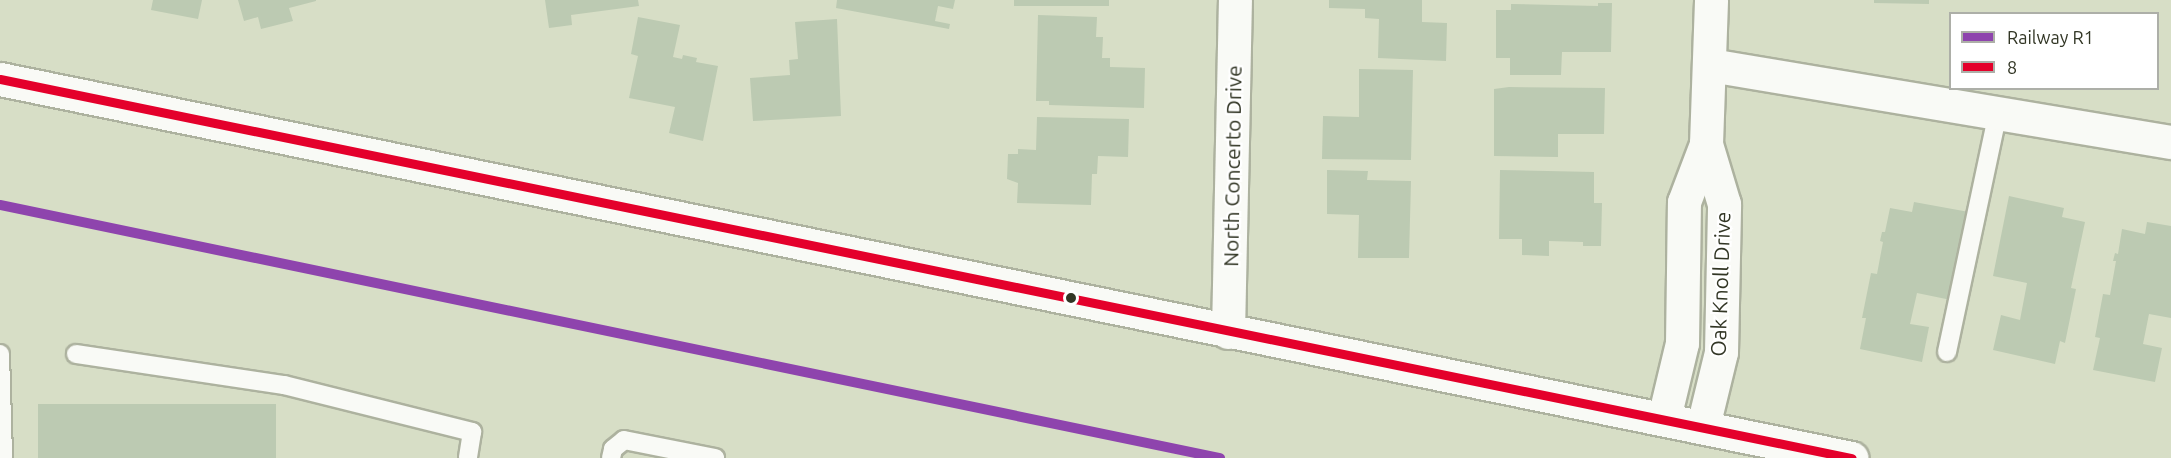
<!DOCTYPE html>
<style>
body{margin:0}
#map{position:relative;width:2171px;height:458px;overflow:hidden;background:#d7dec6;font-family:Ubuntu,sans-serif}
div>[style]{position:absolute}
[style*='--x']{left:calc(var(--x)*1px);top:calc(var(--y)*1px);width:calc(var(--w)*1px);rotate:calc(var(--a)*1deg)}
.building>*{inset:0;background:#bccab2}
.roads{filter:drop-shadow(2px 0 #adb29f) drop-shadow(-2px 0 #adb29f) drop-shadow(0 2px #adb29f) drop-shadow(0 -2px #adb29f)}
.service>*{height:18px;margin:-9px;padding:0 9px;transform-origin:9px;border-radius:9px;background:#f9faf6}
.minor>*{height:33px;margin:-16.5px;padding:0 16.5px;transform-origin:16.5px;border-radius:16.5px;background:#f9faf6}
.primary>*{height:33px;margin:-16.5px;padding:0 16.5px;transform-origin:16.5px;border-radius:16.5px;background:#f9faf6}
.bus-1>*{height:9px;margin:-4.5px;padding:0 4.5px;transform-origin:4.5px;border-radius:4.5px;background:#e4002b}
.rail-1>*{height:10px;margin:-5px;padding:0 5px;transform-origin:5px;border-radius:5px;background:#8e44ad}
.dots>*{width:16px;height:16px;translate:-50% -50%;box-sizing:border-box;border:3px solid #fff;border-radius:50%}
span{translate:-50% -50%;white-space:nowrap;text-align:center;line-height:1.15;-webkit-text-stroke:4.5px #fff;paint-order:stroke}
.street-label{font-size:21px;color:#323625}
.legend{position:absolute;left:1949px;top:12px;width:210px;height:78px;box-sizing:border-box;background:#fff;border:2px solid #adafa8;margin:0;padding:8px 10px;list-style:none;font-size:18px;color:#323625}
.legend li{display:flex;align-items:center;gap:12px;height:30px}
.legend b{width:30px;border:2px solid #adafa8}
</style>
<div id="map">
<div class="building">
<i style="clip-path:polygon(153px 0,202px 0,198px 19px,151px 10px)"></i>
<i style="clip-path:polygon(238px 0,316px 0,316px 1px,289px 8px,293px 21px,261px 29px,258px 17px,244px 21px)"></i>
<i style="clip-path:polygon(545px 0,638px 0,639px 6px,571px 15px,572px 25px,549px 28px)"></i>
<i style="clip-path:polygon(837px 0,955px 0,953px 9px,938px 6px,935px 21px,950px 24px,949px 29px,836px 8px)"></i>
<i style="clip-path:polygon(1014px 0,1109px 0,1109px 6px,1014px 6px)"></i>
<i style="clip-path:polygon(1329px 0,1422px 0,1422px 22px,1447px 23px,1446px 61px,1378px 58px,1379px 19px,1365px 18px,1365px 9px,1329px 8px)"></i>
<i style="clip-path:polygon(1874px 0,1929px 0,1929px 4px,1874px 3px)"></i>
<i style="clip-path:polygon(1598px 3px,1612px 3px,1611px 52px,1562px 52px,1561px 75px,1510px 75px,1510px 58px,1496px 58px,1496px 10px,1511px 10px,1511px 4px,1598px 6px)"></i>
<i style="clip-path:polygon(1038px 15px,1097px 17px,1096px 37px,1103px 37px,1102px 58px,1110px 58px,1110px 67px,1145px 68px,1144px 108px,1049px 105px,1049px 101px,1036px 101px)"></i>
<i style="clip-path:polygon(638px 17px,680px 25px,673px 57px,682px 59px,683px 55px,697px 58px,696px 62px,718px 66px,703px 141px,669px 133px,675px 107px,629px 98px,638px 56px,631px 54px)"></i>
<i style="clip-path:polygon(837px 19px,841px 116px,753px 121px,750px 78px,790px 75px,789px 60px,798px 59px,795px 22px)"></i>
<i style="clip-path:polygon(1359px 69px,1413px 70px,1411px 160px,1322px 159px,1323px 116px,1359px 117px)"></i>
<i style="clip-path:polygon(1509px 87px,1605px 88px,1604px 134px,1558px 134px,1558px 157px,1494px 156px,1494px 89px)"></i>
<i style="clip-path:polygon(1037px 117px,1129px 119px,1128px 157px,1098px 156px,1097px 174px,1092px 174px,1091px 205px,1017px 203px,1018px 183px,1007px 179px,1008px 154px,1018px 154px,1018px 149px,1036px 150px)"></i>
<i style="clip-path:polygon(1327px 170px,1368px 171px,1367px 180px,1411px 181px,1409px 258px,1358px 258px,1359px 215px,1327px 214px)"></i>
<i style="clip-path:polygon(1500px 170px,1594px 172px,1594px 203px,1602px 203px,1601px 246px,1583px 246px,1583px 242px,1549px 241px,1549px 256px,1522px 255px,1522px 239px,1499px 239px)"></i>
<i style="clip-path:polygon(2009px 196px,2064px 208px,2062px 217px,2085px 222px,2071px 288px,2076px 289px,2065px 343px,2060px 341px,2055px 364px,1993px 350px,2001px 315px,2020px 320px,2027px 283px,1993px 276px)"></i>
<i style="clip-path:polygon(1914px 202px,1969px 212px,1951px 300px,1917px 293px,1910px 324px,1929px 327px,1922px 362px,1860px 349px,1866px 318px,1862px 318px,1871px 273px,1877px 274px,1883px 242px,1880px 241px,1882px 232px,1885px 232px,1890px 208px,1912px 212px)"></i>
<i style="clip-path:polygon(2147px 222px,2171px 226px,2171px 318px,2149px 314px,2143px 344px,2162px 348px,2155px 382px,2093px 370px,2100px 338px,2095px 337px,2103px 294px,2110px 295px,2116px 261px,2113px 261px,2115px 253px,2118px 254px,2122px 229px,2145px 234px)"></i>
<i style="clip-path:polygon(38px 404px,276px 404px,276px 458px,38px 458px)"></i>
</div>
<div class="roads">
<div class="service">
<i style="--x:1947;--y:352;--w:244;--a:-78"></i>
<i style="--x:0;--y:354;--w:104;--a:88.3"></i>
<i style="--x:76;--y:354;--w:210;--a:8.5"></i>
<i style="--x:284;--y:385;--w:194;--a:14"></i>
<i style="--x:472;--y:432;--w:26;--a:99"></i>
<i style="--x:611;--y:458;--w:9;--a:-77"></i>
<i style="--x:613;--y:449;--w:14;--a:-39"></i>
<i style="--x:624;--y:440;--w:93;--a:11.2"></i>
</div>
<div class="minor">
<i style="--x:1710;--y:65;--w:467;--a:9.5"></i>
<i style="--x:1228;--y:332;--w:332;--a:-88.8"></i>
<i style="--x:1664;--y:418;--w:77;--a:-76.5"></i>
<i style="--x:1682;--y:343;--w:141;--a:-89.2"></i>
<i style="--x:1684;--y:202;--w:62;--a:-69.2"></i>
<i style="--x:1706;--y:144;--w:144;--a:-88"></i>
<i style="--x:1703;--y:426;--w:76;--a:-76.3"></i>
<i style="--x:1721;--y:352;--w:148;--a:-88.8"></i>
<i style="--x:1724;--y:204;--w:63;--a:-106.7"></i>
</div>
<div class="primary">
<i style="--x:0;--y:79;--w:1890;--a:11.57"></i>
</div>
</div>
<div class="bus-1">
<i style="--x:0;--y:79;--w:1890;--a:11.57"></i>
</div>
<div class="rail-1">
<i style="--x:0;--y:205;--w:1246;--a:11.72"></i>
</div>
<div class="dots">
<i style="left:1071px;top:298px;background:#323625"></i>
</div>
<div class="street-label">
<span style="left:1232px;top:166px;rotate:-89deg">North Concerto Drive</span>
<span style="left:1720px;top:284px;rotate:-88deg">Oak Knoll Drive</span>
</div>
<ul class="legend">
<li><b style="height:8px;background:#8e44ad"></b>Railway R1</li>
<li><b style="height:8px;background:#e4002b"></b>8</li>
</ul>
</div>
